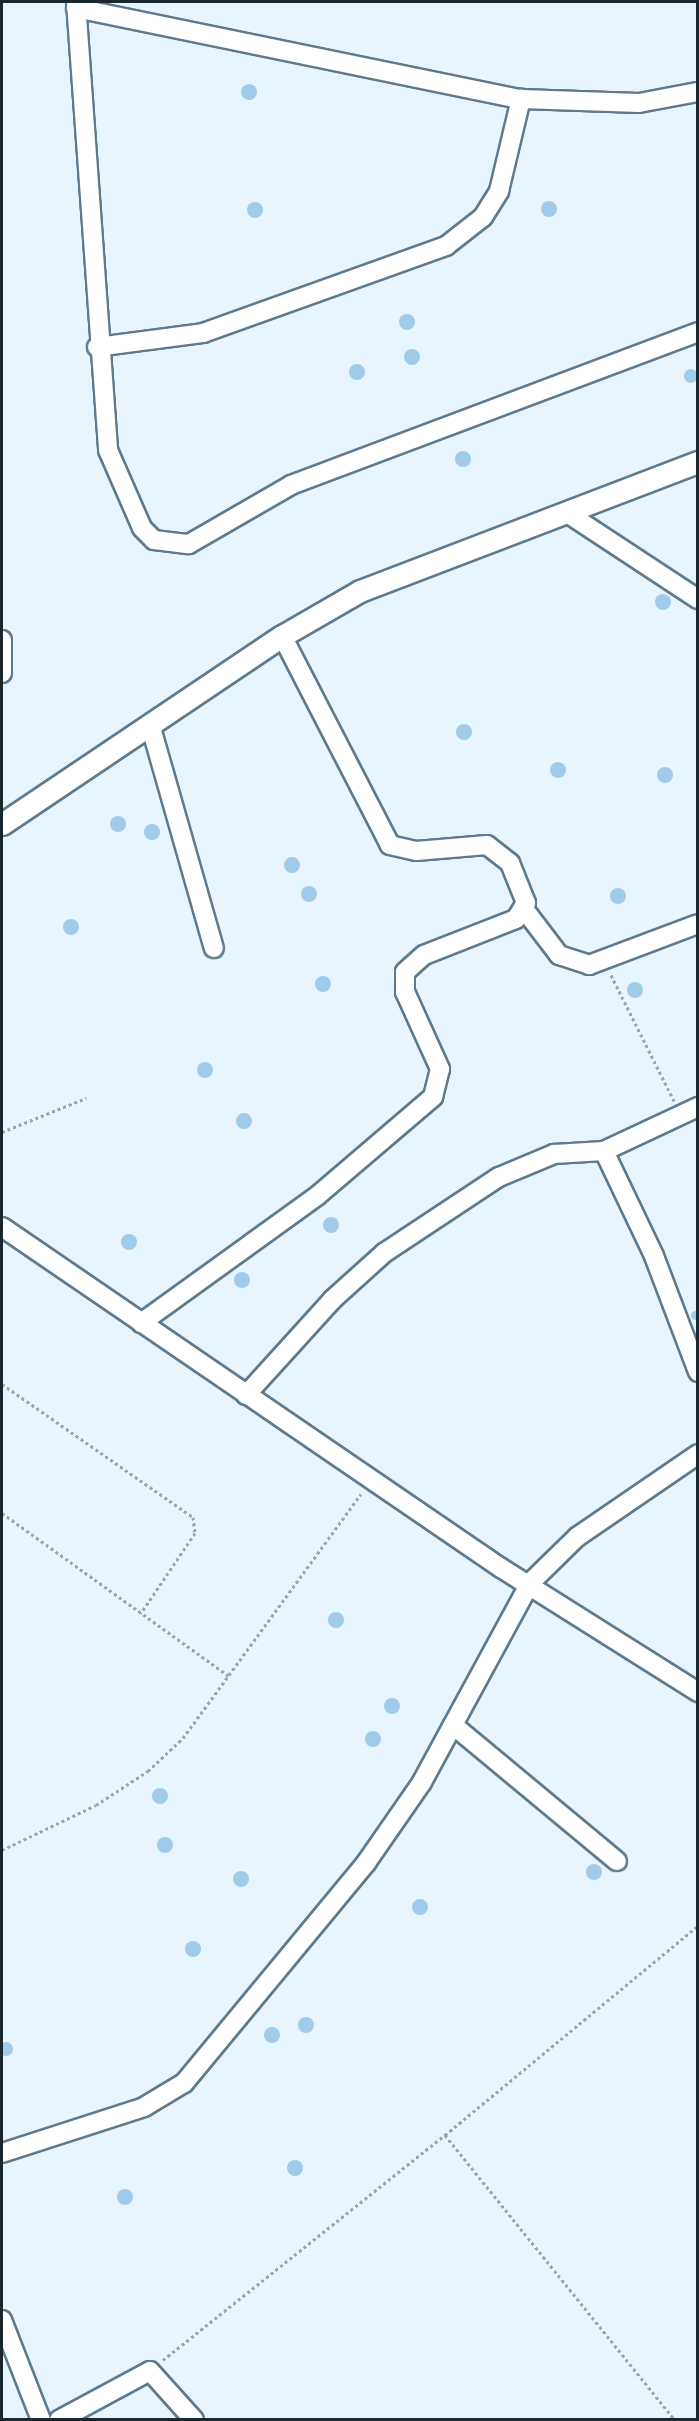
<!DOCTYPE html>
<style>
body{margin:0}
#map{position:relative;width:699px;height:2421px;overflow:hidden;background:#e9f5fe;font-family:"Fira Sans Condensed",sans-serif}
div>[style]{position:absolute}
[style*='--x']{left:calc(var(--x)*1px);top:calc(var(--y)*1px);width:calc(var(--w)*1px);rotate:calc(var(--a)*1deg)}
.building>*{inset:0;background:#a0cbea}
.round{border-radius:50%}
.path>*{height:3px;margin-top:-1.5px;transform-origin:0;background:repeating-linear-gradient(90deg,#9aa6af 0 3px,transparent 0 6px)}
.roads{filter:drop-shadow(2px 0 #5e7a8e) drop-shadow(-2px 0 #5e7a8e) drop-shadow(0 2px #5e7a8e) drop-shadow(0 -2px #5e7a8e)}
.minor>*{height:18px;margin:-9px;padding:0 9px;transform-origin:9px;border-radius:9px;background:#fff}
.tertiary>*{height:21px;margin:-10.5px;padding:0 10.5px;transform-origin:10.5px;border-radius:10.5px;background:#fff}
span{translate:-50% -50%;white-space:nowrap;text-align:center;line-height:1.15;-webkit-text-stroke:4.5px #fff;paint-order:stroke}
.frame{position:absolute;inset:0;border:3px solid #1b272f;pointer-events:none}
</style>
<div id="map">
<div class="building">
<i class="round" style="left:241px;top:84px;width:16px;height:16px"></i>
<i class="round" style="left:541px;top:201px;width:16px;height:16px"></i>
<i class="round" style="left:247px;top:202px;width:16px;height:16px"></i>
<i class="round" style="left:399px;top:314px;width:16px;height:16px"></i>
<i class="round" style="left:404px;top:349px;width:16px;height:16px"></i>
<i class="round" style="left:349px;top:364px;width:16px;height:16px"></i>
<i class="round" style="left:684px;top:369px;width:14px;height:14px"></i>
<i class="round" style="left:455px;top:451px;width:16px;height:16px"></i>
<i class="round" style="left:655px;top:594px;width:16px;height:16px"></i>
<i class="round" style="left:456px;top:724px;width:16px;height:16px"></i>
<i class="round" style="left:550px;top:762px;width:16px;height:16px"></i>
<i class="round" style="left:657px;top:767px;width:16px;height:16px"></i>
<i class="round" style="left:110px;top:816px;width:16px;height:16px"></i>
<i class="round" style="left:144px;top:824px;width:16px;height:16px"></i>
<i class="round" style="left:284px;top:857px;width:16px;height:16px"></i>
<i class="round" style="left:301px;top:886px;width:16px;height:16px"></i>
<i class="round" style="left:610px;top:888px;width:16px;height:16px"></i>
<i class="round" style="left:63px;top:919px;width:16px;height:16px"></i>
<i class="round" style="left:315px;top:976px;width:16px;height:16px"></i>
<i class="round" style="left:627px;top:982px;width:16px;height:16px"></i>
<i class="round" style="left:197px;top:1062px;width:16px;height:16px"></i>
<i class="round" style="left:236px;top:1113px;width:16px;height:16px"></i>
<i class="round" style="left:323px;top:1217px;width:16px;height:16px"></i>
<i class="round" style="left:121px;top:1234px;width:16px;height:16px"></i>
<i class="round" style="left:234px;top:1272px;width:16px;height:16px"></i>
<i class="round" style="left:690.5px;top:1310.5px;width:9px;height:9px"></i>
<i class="round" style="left:328px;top:1612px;width:16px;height:16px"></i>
<i class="round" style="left:384px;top:1698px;width:16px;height:16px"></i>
<i class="round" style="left:365px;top:1731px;width:16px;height:16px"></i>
<i class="round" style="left:152px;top:1788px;width:16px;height:16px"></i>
<i class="round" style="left:157px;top:1837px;width:16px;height:16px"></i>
<i class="round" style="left:586px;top:1864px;width:16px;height:16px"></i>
<i class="round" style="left:233px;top:1871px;width:16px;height:16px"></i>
<i class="round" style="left:412px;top:1899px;width:16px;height:16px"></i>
<i class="round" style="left:185px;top:1941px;width:16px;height:16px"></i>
<i class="round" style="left:298px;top:2017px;width:16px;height:16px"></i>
<i class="round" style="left:264px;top:2027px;width:16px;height:16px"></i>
<i class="round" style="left:-1px;top:2042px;width:14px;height:14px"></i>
<i class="round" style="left:287px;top:2160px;width:16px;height:16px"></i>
<i class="round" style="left:117px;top:2189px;width:16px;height:16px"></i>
</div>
<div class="path">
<i style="--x:611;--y:975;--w:141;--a:63.4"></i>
<i style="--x:2;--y:1132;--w:91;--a:-22"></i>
<i style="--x:2;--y:1384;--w:233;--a:34.9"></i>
<i style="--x:193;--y:1517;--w:16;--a:83"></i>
<i style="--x:195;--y:1533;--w:97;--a:124"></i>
<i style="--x:2;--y:1513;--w:279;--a:35.7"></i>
<i style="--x:2;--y:1850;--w:104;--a:-25.6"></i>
<i style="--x:96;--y:1805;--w:62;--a:-33.2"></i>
<i style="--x:148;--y:1771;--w:48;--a:-43.3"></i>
<i style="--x:183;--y:1738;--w:302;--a:-53.9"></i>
<i style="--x:445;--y:2135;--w:328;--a:-39.6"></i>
<i style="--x:163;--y:2360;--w:361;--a:-38.6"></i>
<i style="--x:445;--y:2135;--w:366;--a:51.1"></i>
</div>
<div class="roads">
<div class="minor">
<i style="--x:76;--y:2;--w:449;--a:85.9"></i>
<i style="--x:108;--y:450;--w:85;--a:66.4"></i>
<i style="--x:142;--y:528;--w:17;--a:45"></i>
<i style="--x:154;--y:540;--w:35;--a:7"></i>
<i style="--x:189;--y:544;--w:118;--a:-30"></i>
<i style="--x:291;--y:485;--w:435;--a:-20.6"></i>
<i style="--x:76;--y:8;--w:454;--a:11.6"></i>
<i style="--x:521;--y:99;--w:118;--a:1.9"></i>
<i style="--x:639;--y:103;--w:60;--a:-10.6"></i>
<i style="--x:97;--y:347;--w:107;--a:-7.5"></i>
<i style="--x:203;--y:333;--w:258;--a:-19.7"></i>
<i style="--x:446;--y:246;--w:47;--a:-38.1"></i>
<i style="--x:483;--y:217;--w:31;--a:-58"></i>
<i style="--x:499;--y:191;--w:95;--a:-76.6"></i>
<i style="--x:567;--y:513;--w:157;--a:33.3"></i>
<i style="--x:2;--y:640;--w:33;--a:90"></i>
<i style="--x:150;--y:724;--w:233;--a:74.1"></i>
<i style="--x:524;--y:909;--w:58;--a:52.7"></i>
<i style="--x:559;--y:955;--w:32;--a:18"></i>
<i style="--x:589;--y:965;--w:116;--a:-20.6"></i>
<i style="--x:604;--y:1151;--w:116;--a:64.5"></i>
<i style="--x:654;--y:1256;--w:124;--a:69.2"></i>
<i style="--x:2;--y:1227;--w:604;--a:34.35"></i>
<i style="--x:501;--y:1568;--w:233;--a:32.2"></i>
<i style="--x:141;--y:1323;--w:217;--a:-35.8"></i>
<i style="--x:317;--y:1196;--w:153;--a:-40.5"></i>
<i style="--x:433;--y:1097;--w:29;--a:-76"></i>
<i style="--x:440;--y:1069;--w:85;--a:-114.4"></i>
<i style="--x:405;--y:992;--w:20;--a:-90"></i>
<i style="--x:405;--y:972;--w:25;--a:-42"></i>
<i style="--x:424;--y:955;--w:99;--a:-21.4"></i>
<i style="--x:516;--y:919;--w:19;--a:-58"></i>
<i style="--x:526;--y:903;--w:43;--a:-111.8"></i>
<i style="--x:510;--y:863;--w:29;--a:-142"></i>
<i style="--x:487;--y:845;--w:71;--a:175.2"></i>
<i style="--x:416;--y:851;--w:27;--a:-167"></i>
<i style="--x:390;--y:845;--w:235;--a:-117.3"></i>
<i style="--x:246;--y:1395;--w:128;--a:-47.8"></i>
<i style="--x:332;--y:1300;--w:70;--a:-42.1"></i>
<i style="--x:384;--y:1253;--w:138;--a:-33.5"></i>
<i style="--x:499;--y:1177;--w:60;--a:-22.7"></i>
<i style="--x:554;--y:1154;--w:50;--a:-3.4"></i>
<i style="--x:604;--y:1151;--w:104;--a:-25.1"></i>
<i style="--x:453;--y:1725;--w:213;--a:39.7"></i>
<i style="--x:2;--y:2153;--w:149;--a:-17.9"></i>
<i style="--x:144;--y:2107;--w:47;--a:-31"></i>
<i style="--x:184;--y:2083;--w:286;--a:-50.4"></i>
<i style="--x:366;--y:1863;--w:98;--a:-55.3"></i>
<i style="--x:422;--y:1782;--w:226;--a:-61.5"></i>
<i style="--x:530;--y:1583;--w:66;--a:-44.4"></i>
<i style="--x:577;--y:1537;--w:147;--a:-34.4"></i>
<i style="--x:2;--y:2320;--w:107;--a:68.7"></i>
<i style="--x:59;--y:2420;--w:103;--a:-28.3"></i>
<i style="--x:150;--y:2371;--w:66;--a:48.1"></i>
</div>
<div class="tertiary">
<i style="--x:2;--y:824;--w:337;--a:-33.9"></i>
<i style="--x:282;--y:636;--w:90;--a:-30"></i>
<i style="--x:360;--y:591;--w:362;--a:-20.9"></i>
</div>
</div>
<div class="frame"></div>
</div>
